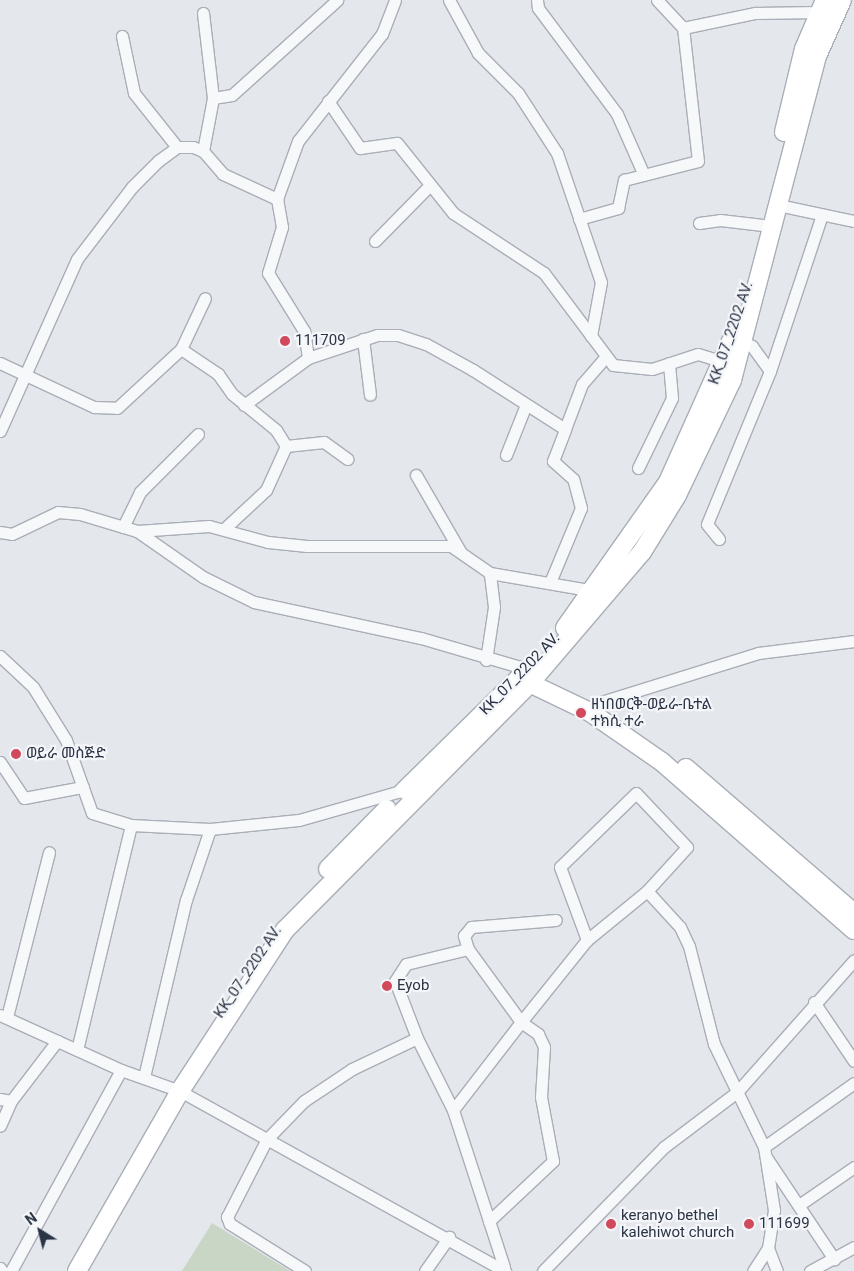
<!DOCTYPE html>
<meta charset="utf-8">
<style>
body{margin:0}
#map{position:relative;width:854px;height:1271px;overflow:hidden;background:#e4e7ec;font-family:Roboto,"Noto Sans Ethiopic",sans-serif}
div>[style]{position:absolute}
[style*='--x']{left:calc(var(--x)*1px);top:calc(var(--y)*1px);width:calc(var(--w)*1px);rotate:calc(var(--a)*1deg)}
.green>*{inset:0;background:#c9d6c5}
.roads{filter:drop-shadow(1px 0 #a9aeb7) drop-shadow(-1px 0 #a9aeb7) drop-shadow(0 1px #a9aeb7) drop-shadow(0 -1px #a9aeb7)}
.minor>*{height:11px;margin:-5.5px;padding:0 5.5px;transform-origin:5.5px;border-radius:5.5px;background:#f7f8fa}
.primary>*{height:18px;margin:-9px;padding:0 9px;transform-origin:9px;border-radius:9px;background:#fff}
.dots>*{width:14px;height:14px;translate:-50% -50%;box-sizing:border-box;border:2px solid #f4f6f9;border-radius:50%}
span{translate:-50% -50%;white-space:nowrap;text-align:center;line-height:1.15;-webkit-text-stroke:4.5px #f4f6f9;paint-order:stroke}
.street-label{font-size:15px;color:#2b3445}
.poi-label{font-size:15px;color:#2b3445}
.left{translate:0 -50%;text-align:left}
.north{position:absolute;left:15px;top:1206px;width:50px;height:50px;-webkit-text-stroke:4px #f4f6f9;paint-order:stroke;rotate:324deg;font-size:14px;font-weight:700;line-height:20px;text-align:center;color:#2b3445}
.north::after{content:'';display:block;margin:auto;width:18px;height:22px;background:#2b3445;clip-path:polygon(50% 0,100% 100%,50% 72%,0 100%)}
</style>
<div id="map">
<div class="green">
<i style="clip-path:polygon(212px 1223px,290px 1271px,182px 1271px)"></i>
</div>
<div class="roads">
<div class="minor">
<i style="--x:449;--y:0;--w:60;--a:61.3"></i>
<i style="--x:478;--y:53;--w:57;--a:45"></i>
<i style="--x:518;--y:93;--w:72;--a:57"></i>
<i style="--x:557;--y:153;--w:136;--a:71.2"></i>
<i style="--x:601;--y:282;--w:55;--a:100.5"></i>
<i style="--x:537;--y:0;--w:8;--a:83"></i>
<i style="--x:538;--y:8;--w:132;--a:53.3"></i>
<i style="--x:617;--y:114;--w:64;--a:66.2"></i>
<i style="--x:657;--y:0;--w:38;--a:47"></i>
<i style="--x:683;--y:28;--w:74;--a:-11.8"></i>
<i style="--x:755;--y:13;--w:63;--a:-0.9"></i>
<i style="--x:203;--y:13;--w:86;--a:83.3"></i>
<i style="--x:213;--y:98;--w:54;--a:100.7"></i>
<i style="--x:122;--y:36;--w:58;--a:78.1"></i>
<i style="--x:134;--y:93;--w:69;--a:51.5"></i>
<i style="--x:213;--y:98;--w:19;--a:-9"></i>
<i style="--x:232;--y:95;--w:142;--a:-42.1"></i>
<i style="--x:328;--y:101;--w:57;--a:55.8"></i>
<i style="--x:360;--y:148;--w:37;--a:-8"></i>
<i style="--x:397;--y:143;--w:90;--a:51.3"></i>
<i style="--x:453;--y:213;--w:109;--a:33.4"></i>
<i style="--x:544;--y:273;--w:115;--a:53.1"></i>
<i style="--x:613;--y:365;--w:39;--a:6"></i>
<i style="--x:652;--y:369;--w:48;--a:-18.1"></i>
<i style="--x:698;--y:354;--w:27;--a:17"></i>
<i style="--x:778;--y:205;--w:78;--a:11.9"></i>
<i style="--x:579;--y:219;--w:41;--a:-15.8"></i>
<i style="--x:618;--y:208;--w:29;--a:-78"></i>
<i style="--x:624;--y:180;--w:76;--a:-14.4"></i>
<i style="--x:698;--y:161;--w:134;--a:-96.4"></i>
<i style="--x:699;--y:223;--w:21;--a:-8"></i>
<i style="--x:720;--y:220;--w:43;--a:6.6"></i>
<i style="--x:375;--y:241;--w:78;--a:-45.5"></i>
<i style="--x:363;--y:339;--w:56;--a:82.9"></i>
<i style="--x:181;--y:349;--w:45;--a:34"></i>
<i style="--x:218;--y:374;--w:24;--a:55"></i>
<i style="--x:232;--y:394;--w:57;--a:39.3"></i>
<i style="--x:276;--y:430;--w:19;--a:58"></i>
<i style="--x:286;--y:446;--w:48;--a:114.4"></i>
<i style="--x:266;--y:490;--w:54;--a:137.2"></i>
<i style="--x:308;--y:358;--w:27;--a:-98"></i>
<i style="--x:304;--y:331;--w:68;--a:-121.8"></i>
<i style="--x:268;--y:273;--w:48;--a:-73.1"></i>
<i style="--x:282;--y:227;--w:28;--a:-100"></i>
<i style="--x:277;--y:199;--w:62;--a:-70.1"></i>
<i style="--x:298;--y:141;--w:136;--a:-51.9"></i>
<i style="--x:382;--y:34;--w:36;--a:-69"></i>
<i style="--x:0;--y:363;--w:104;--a:25.1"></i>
<i style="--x:94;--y:407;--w:23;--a:2"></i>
<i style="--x:117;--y:408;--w:87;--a:-42.7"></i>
<i style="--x:181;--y:349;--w:56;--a:-64.8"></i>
<i style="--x:770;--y:371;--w:164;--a:-71.6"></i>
<i style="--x:244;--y:405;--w:79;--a:-36.3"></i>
<i style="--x:308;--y:358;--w:73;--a:-18.4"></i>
<i style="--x:377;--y:335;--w:21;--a:0"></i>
<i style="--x:398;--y:335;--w:29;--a:18"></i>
<i style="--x:426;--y:344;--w:54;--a:29"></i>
<i style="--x:473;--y:370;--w:109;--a:32.7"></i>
<i style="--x:565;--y:429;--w:48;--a:-69.3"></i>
<i style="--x:582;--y:384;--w:35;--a:-49"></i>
<i style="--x:0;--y:431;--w:188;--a:-65.9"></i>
<i style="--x:77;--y:259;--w:91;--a:-52.6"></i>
<i style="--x:132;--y:187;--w:37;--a:-45"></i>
<i style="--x:158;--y:161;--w:24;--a:-36"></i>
<i style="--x:177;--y:147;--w:16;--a:0"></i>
<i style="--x:193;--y:147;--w:11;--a:22"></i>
<i style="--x:203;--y:151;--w:30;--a:49"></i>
<i style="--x:223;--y:174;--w:60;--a:24.8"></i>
<i style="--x:286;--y:446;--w:38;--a:-6"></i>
<i style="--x:324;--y:442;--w:29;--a:36"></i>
<i style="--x:506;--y:455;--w:52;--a:-68.4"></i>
<i style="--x:638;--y:468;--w:78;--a:-64.1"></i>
<i style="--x:672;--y:398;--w:35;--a:-95"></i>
<i style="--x:416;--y:475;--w:88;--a:59.9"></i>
<i style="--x:123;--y:527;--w:39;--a:-64"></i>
<i style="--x:140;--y:492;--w:82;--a:-45"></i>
<i style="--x:137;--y:531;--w:72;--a:-4"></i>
<i style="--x:209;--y:526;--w:61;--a:15.2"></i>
<i style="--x:268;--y:542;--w:39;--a:6"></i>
<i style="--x:307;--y:546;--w:144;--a:0"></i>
<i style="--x:451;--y:546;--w:47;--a:34.7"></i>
<i style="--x:490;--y:573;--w:106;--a:9.8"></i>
<i style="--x:0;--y:532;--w:12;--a:9"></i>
<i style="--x:12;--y:534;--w:51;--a:-25.6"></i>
<i style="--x:58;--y:512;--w:22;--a:5"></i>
<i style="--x:80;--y:514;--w:59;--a:16.6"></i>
<i style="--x:137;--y:531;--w:80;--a:34.9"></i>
<i style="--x:203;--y:577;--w:57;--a:26.1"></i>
<i style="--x:254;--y:602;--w:171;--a:12.2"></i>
<i style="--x:421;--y:638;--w:110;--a:16.3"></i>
<i style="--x:719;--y:539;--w:19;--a:-129"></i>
<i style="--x:707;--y:524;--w:165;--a:-67.6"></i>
<i style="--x:770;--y:371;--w:31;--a:-126"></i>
<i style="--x:752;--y:346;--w:10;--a:-156"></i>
<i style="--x:551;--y:580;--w:78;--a:-67.4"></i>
<i style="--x:581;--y:508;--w:30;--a:-105"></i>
<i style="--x:573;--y:479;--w:27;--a:-138"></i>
<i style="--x:553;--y:461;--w:34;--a:-69"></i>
<i style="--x:0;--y:656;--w:45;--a:43.2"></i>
<i style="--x:33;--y:687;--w:62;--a:58.1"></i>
<i style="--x:66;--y:740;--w:77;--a:70.4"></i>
<i style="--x:92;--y:813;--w:41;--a:17.1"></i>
<i style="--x:131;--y:825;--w:79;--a:2.9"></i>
<i style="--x:210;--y:829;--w:89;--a:-5.8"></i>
<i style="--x:299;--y:820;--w:102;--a:-15.9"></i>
<i style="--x:397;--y:792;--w:13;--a:-42"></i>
<i style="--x:486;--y:660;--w:54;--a:-81.4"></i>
<i style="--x:494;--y:607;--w:34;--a:-97"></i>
<i style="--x:590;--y:712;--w:15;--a:-42"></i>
<i style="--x:601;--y:702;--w:164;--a:-17.3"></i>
<i style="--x:758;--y:653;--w:97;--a:-7.1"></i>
<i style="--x:0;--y:762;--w:43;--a:56.3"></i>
<i style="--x:24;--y:798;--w:60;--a:-10.6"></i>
<i style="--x:647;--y:891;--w:49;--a:47.5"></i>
<i style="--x:680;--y:927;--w:21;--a:65"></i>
<i style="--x:689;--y:946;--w:101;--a:75.7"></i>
<i style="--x:714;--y:1044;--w:114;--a:64.1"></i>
<i style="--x:764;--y:1147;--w:64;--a:81"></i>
<i style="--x:774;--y:1210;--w:38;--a:99"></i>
<i style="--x:768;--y:1248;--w:27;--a:123"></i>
<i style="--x:468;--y:949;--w:90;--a:54"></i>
<i style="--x:521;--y:1022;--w:105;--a:-51.2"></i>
<i style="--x:587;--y:940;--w:77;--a:-39.2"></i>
<i style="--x:647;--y:891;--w:59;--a:-47.7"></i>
<i style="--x:687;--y:847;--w:74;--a:-133.4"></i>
<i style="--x:636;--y:793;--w:106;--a:135.8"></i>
<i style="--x:560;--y:867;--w:78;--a:69.7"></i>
<i style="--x:814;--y:1002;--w:71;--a:55.9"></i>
<i style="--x:0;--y:1015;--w:133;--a:24.4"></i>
<i style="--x:121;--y:1070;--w:63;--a:19.6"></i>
<i style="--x:180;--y:1091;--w:372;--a:29"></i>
<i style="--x:7;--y:1017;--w:170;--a:-75.7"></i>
<i style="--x:77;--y:1050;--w:231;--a:-76.5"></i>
<i style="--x:144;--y:1077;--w:182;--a:-76.7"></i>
<i style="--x:186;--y:900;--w:75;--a:-71.3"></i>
<i style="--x:0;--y:1099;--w:11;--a:10"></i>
<i style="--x:11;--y:1101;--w:27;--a:114"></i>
<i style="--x:11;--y:1101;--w:76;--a:-52.5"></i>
<i style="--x:453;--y:1110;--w:111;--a:-52.3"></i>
<i style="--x:521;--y:1022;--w:21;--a:35"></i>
<i style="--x:538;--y:1034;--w:14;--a:65"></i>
<i style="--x:544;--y:1047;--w:50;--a:93.4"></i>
<i style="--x:541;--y:1097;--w:65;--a:79.4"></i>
<i style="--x:553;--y:1161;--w:88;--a:136.8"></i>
<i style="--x:764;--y:1147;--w:110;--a:-35.4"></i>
<i style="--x:766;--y:1157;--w:123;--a:56.3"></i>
<i style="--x:799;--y:1205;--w:67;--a:-34.6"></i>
<i style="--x:768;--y:1248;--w:25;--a:69"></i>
<i style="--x:504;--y:1267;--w:165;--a:-108"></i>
<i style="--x:453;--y:1110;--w:80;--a:-116.6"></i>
<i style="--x:417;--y:1038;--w:61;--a:-111.1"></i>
<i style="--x:395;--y:981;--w:20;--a:-57"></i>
<i style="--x:406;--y:964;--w:64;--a:-13.6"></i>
<i style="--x:468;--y:949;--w:14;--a:-107"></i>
<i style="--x:464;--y:936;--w:11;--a:-52"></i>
<i style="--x:471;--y:927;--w:85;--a:-4.7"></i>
<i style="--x:0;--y:1268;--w:4;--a:56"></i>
<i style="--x:11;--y:1271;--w:229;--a:-61.3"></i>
<i style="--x:305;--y:1271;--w:89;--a:-147.9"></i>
<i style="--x:230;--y:1224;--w:8;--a:-113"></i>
<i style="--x:227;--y:1217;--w:88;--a:-62.9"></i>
<i style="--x:267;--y:1139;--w:53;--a:-45.8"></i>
<i style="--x:304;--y:1101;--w:58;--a:-33.7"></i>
<i style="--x:352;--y:1069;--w:72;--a:-25.5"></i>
<i style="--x:425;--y:1271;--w:42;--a:-54.8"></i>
<i style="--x:543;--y:1271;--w:173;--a:-45.7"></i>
<i style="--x:664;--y:1147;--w:91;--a:-37"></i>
<i style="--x:737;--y:1092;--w:176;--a:-48.4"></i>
<i style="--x:810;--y:1271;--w:50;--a:-28.6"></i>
</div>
<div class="primary">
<i style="--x:784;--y:132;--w:85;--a:-76.5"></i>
<i style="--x:804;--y:49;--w:53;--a:-66.8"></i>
<i style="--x:565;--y:628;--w:179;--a:-54.8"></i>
<i style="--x:668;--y:482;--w:154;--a:-65.9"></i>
<i style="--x:521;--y:679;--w:76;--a:25.6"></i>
<i style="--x:590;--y:712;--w:88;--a:34.8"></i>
<i style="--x:662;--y:762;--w:255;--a:41.2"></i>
<i style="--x:686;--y:768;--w:222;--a:40.8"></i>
<i style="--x:405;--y:790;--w:161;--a:-44.5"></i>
<i style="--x:328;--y:869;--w:84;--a:-45.5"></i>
<i style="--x:77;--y:1271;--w:207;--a:-60.2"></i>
<i style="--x:180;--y:1091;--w:192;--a:-56.9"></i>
<i style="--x:285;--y:930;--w:348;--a:-45.2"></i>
<i style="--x:530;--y:683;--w:172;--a:-49.5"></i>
<i style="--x:642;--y:552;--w:67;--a:-58.4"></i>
<i style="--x:677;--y:495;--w:127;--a:-64.4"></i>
<i style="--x:732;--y:380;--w:335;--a:-75.3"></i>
<i style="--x:817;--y:56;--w:61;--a:-65.9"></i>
</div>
</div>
<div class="dots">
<i style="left:285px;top:341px;background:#d1495b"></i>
<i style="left:581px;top:713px;background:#d1495b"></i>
<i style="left:16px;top:754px;background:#d1495b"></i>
<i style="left:387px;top:986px;background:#d1495b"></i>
<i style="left:611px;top:1224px;background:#d1495b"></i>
<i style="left:749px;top:1224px;background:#d1495b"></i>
</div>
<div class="street-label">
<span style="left:731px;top:333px;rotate:-71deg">KK_07_2202 AV.</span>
<span style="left:520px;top:674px;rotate:-46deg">KK_07_2202 AV.</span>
<span style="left:248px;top:972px;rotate:-56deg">KK_07_2202 AV.</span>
</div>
<div class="poi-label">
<span class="left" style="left:295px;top:341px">111709</span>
<span class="left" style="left:591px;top:713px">ዘነበወርቅ-ወይራ-ቤተል<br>ተክሲ ተራ</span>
<span class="left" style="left:26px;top:754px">ወይራ መስጅድ</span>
<span class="left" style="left:397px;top:986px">Eyob</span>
<span class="left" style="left:621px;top:1224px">keranyo bethel<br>kalehiwot church</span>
<span class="left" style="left:759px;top:1224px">111699</span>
</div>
<div class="north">N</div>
</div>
